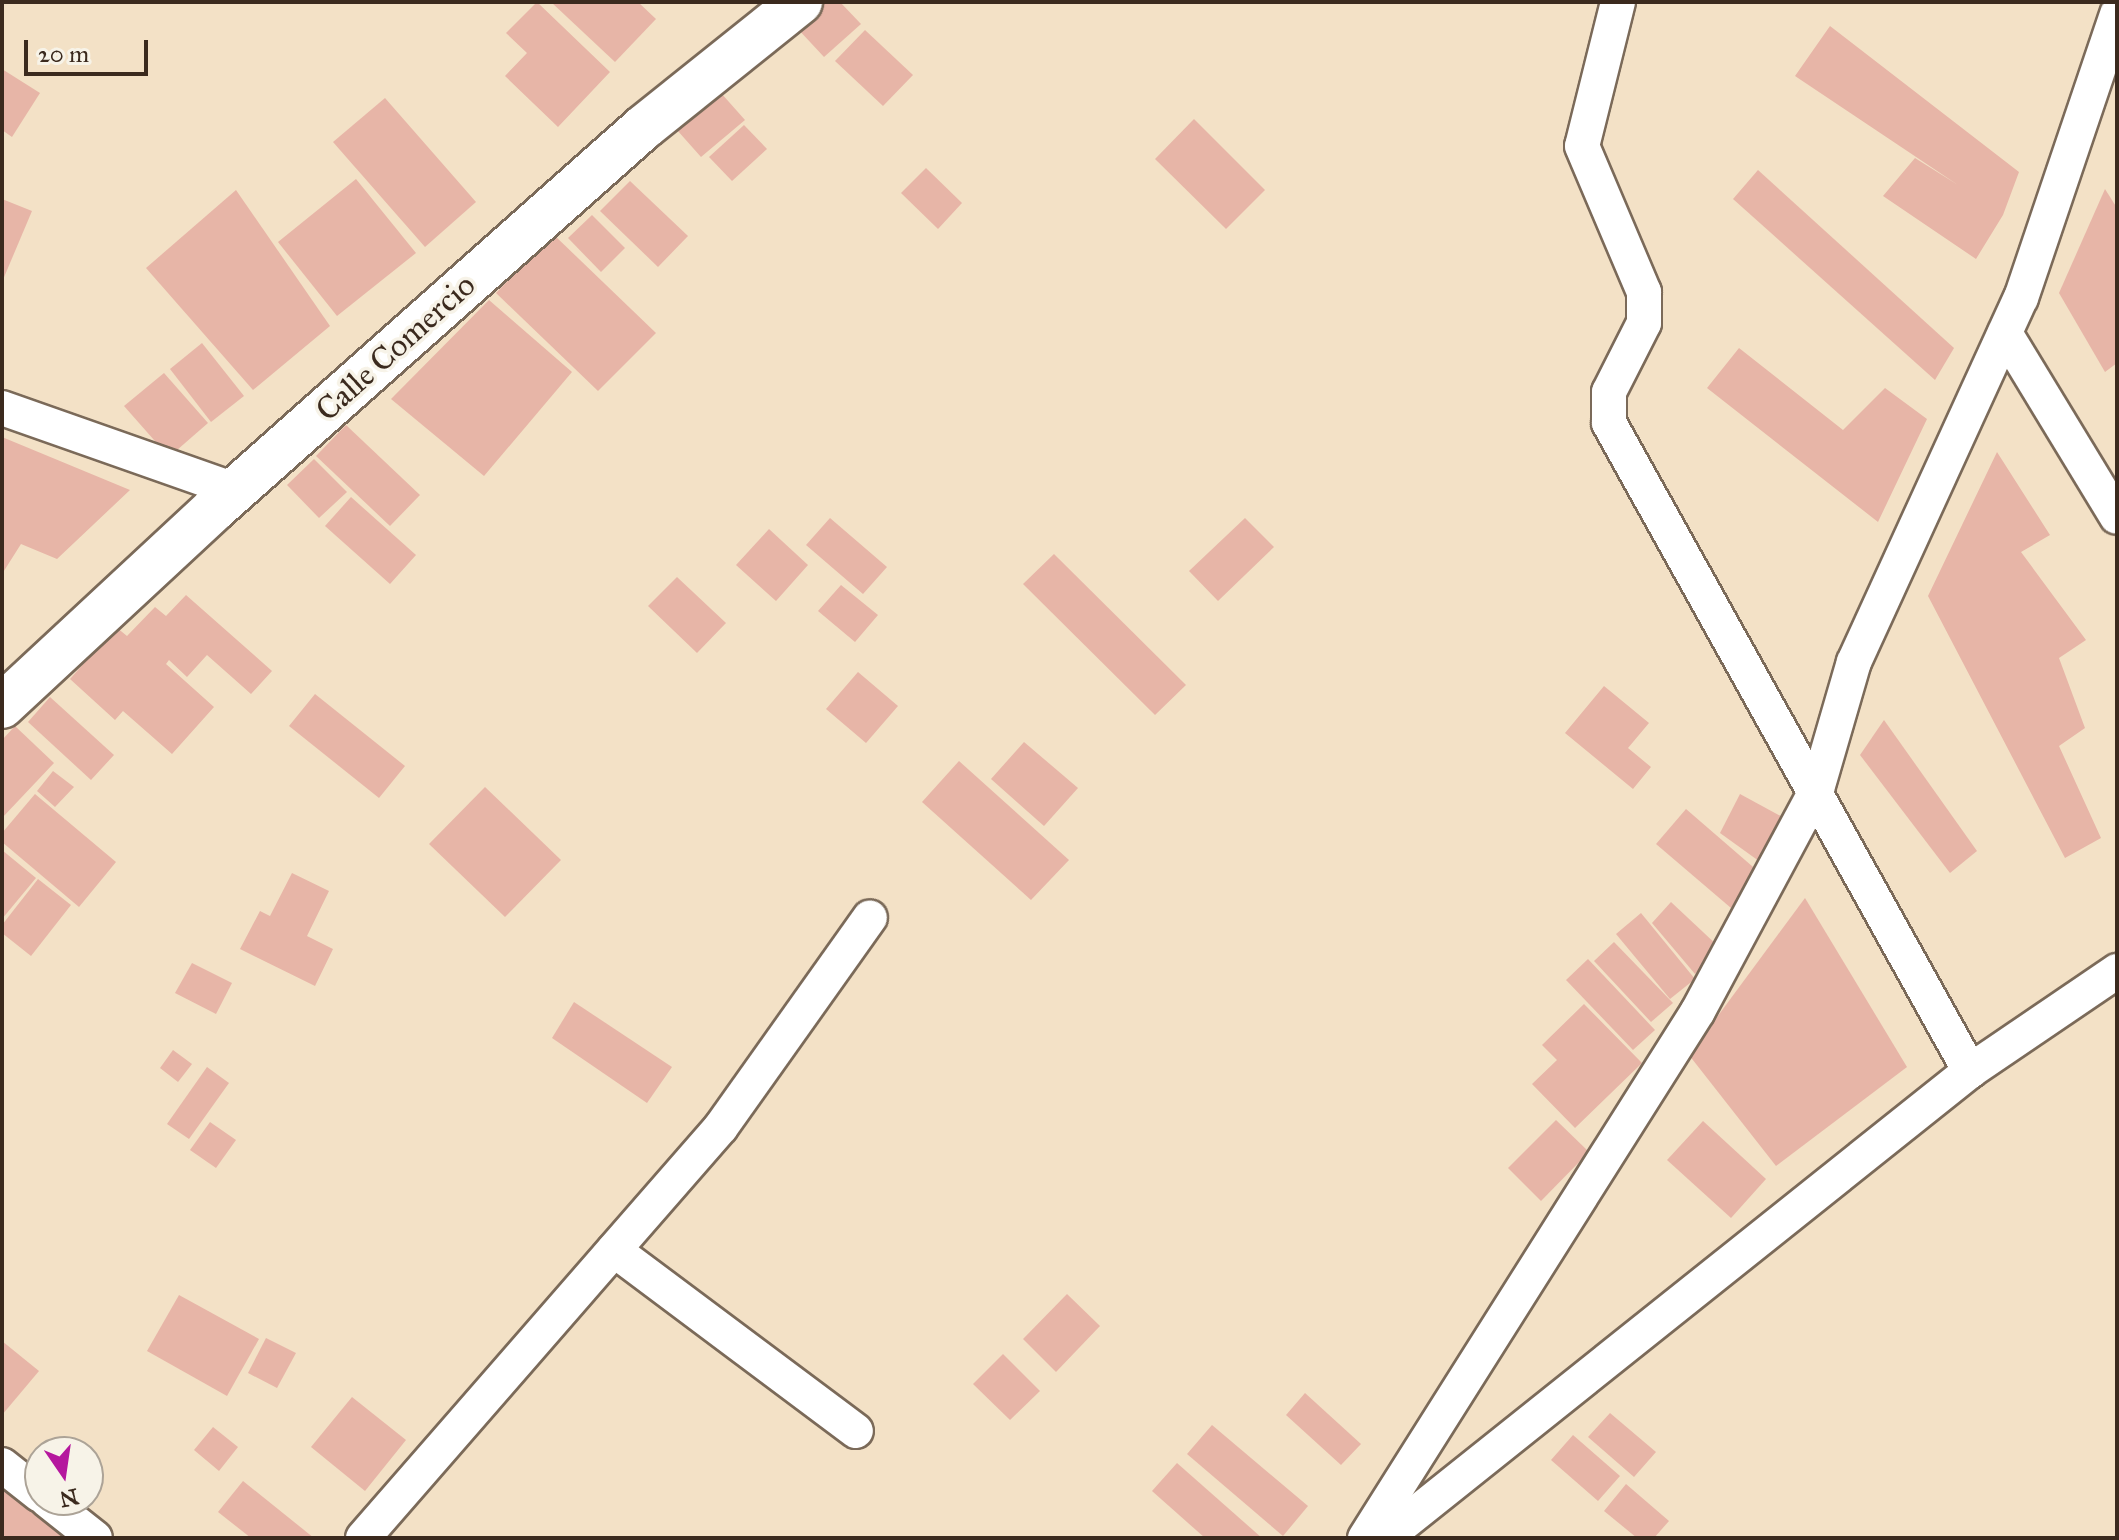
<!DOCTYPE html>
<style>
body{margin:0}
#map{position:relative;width:2119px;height:1540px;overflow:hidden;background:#f3e1c6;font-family:"IM FELL Great Primer",serif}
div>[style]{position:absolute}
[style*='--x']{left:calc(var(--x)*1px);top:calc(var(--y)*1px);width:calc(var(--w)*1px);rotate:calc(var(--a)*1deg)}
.building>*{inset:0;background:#e7b5a7}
.roads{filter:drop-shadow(2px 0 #7b6a59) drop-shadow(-2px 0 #7b6a59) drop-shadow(0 2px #7b6a59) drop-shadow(0 -2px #7b6a59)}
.street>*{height:34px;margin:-17px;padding:0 17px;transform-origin:17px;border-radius:17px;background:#fff}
.secondary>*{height:44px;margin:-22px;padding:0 22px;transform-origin:22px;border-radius:22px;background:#fff}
span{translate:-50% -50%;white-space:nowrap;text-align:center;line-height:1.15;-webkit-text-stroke:7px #f7f3e8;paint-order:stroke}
.street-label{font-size:32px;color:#3b2a1e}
.frame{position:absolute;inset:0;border:4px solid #3b2a1e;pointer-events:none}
.north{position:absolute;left:24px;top:1436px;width:80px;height:80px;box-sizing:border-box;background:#f7f3e8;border:2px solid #aca397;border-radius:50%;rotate:167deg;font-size:22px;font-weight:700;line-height:32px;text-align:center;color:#3b2a1e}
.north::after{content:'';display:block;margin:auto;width:28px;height:36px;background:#b5179e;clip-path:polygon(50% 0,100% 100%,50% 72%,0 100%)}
.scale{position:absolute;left:24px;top:40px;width:124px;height:36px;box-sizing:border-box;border:4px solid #3b2a1e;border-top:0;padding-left:10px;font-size:24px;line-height:28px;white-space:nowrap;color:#3b2a1e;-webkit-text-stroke:6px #f7f3e8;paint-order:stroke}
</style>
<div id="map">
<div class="building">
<i style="clip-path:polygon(537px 2px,610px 72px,558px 127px,505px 76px,527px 53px,506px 33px)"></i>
<i style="clip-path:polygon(551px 2px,638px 2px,656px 19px,615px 62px)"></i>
<i style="clip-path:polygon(825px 2px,840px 2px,861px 24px,824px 57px,797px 28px)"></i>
<i style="clip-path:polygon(1830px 26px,2019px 172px,2003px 215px,1976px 259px,1883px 196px,1915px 158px,1958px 185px,1795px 76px)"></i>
<i style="clip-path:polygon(865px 30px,913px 75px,883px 106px,835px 61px)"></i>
<i style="clip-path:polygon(2px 69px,40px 93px,12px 137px,2px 130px)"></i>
<i style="clip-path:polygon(721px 93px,745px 120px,701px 157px,677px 130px)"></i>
<i style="clip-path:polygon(385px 98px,476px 202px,425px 247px,333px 142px)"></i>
<i style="clip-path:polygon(1194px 119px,1265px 190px,1226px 229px,1155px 159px)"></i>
<i style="clip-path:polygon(744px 125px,767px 149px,732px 181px,709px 157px)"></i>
<i style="clip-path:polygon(926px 168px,962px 203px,938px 229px,901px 193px)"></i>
<i style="clip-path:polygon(1758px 170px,1954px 348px,1935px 380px,1733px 199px)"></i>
<i style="clip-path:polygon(356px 179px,416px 253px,337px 316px,278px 242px)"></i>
<i style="clip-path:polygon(630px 181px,688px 236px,658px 267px,600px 211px)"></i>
<i style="clip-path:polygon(2105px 189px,2117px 208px,2117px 363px,2105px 372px,2059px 293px)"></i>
<i style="clip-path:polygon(236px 190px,330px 326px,253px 390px,146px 268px)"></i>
<i style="clip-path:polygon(2px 199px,32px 211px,2px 282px)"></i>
<i style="clip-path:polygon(592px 215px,625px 248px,601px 272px,568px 238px)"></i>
<i style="clip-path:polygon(553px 234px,656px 333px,598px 391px,496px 293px)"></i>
<i style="clip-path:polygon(489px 300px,572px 372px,484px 476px,391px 399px)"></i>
<i style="clip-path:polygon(202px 343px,244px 396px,211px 422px,170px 369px)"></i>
<i style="clip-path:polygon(1739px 348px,1843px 430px,1885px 388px,1927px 419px,1878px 522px,1707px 388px)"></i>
<i style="clip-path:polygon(164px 373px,208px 423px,169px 457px,124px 406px)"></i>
<i style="clip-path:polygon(346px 425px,420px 495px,390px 526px,316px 456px)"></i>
<i style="clip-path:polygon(2px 437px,130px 490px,57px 559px,21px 544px,2px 574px)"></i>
<i style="clip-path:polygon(1997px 452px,2050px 535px,2021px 552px,2086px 640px,2059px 658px,2085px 728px,2059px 746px,2101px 838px,2065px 858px,1928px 596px)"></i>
<i style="clip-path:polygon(314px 459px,347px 492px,319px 518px,287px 485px)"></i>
<i style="clip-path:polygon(351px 497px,416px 555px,390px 584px,325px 526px)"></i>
<i style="clip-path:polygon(830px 518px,887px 567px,863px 594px,806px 545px)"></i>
<i style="clip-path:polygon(1245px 518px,1274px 547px,1218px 601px,1189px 571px)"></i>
<i style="clip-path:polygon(769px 529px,808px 565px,776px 601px,736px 565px)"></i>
<i style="clip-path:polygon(1054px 554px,1186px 685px,1155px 715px,1023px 584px)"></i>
<i style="clip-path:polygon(677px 577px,726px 623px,697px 653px,648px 606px)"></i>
<i style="clip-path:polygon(841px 585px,878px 615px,855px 642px,818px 611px)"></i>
<i style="clip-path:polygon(186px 595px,272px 671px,251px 694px,207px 655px,187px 677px,169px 660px,166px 664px,214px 707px,172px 754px,123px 711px,115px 720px,70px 679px,116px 627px,127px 636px,155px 607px,166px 616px)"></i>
<i style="clip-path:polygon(858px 672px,898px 706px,866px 743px,826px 709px)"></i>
<i style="clip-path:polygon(1604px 686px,1649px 723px,1628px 748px,1651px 767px,1633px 789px,1565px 733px)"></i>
<i style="clip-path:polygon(315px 694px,405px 766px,379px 798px,289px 726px)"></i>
<i style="clip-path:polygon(50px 697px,114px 755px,91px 780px,28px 722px)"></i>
<i style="clip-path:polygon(1884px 720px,1977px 851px,1950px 873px,1860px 755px)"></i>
<i style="clip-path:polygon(15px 726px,54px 763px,2px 818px,2px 740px)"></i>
<i style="clip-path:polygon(1024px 742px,1078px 788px,1044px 826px,991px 779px)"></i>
<i style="clip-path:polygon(959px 761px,1069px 860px,1031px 900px,922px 802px)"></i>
<i style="clip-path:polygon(53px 771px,74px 787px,55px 807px,37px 791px)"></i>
<i style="clip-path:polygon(485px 787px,561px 860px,505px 917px,429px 844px)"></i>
<i style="clip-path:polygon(35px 794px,116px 862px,79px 907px,2px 842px,2px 833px)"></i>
<i style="clip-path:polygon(1740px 794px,1788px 820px,1763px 864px,1720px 833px)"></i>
<i style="clip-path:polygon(1686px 809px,1760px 873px,1731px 908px,1656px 844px)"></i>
<i style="clip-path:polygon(2px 850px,36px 878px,2px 919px)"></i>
<i style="clip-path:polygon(292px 873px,329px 891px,307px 936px,333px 949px,315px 986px,240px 949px,260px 911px,270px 916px)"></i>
<i style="clip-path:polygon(38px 879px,71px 905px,31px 956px,2px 933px,2px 925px)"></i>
<i style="clip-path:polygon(1805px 898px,1907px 1067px,1776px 1166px,1689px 1055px)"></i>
<i style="clip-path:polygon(1671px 902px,1719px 947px,1695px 974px,1652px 923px)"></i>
<i style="clip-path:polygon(1641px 913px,1695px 979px,1670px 999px,1616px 934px)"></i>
<i style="clip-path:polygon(1614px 942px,1673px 1003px,1651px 1022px,1594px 961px)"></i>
<i style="clip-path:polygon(1588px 959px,1655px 1030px,1633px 1050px,1566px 980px)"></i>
<i style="clip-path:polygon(192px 963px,232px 983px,216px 1014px,175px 993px)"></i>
<i style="clip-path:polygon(574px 1002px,672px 1067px,647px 1103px,552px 1038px)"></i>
<i style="clip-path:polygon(1584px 1004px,1642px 1063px,1575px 1128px,1532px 1084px,1557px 1060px,1542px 1045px)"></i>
<i style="clip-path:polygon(173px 1050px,192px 1064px,178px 1082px,160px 1068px)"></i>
<i style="clip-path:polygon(207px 1067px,229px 1083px,189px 1139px,167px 1124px)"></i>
<i style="clip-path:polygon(1556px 1120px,1589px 1152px,1541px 1201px,1508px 1168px)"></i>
<i style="clip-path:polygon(1703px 1121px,1766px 1179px,1731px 1218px,1667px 1160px)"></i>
<i style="clip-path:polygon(210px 1122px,236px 1140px,216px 1168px,190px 1150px)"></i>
<i style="clip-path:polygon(1067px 1294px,1100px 1326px,1056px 1372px,1023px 1339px)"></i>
<i style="clip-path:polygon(179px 1295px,259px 1339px,227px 1396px,147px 1351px)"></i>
<i style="clip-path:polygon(266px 1338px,296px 1353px,277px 1388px,248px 1373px)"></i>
<i style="clip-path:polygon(2px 1341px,39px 1371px,2px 1415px)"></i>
<i style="clip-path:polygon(1003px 1354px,1040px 1391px,1010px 1420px,973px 1384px)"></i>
<i style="clip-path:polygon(1305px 1393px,1361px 1444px,1341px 1465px,1286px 1415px)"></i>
<i style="clip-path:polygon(352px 1397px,406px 1440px,365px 1491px,311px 1447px)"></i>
<i style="clip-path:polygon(1610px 1413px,1656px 1452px,1634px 1477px,1588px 1437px)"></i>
<i style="clip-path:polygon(1212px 1425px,1308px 1506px,1283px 1536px,1187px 1454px)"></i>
<i style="clip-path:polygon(213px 1427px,238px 1447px,219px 1471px,194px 1450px)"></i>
<i style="clip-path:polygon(1573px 1435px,1620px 1476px,1598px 1501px,1551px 1460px)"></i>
<i style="clip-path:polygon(1177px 1463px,1262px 1538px,1205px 1538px,1152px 1491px)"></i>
<i style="clip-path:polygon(243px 1481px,314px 1538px,251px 1538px,218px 1512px)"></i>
<i style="clip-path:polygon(2px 1484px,71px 1538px,7px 1538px,2px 1534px)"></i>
<i style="clip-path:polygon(1626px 1484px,1669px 1521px,1654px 1538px,1637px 1538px,1604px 1511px)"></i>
</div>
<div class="roads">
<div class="street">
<i style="--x:1618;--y:2;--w:148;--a:104"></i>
<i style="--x:1582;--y:146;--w:159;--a:67"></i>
<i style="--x:1644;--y:292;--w:31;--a:90"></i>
<i style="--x:1644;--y:323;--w:77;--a:116.9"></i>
<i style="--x:1609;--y:392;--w:31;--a:90"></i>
<i style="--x:1609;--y:423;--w:742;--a:60.88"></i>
<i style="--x:2005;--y:333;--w:215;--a:58.7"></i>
<i style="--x:2;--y:408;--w:247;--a:19.4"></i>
<i style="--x:614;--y:1250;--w:302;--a:36.8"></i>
<i style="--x:2;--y:1465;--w:48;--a:38.3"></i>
<i style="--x:47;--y:1500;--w:61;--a:38.4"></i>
<i style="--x:363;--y:1538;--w:545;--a:-48.94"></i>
<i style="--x:721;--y:1127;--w:257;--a:-54.6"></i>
<i style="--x:1365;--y:1538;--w:623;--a:-57.71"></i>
<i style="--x:1698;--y:1011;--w:252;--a:-61.8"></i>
<i style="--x:1817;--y:789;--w:132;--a:-73.8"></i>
<i style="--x:1854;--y:662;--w:400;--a:-65.4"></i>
<i style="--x:2021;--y:298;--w:300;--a:-71.3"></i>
<i style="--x:1385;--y:1538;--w:749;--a:-38.6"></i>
<i style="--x:1970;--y:1071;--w:178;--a:-34.2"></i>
</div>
<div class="secondary">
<i style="--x:2;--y:706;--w:289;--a:-42.9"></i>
<i style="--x:214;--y:509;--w:575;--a:-41.62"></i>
<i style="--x:644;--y:127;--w:200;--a:-38.7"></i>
</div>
</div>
<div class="street-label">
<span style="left:396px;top:348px;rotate:-42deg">Calle Comercio</span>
</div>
<div class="frame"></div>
<div class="north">N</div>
<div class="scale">20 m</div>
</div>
